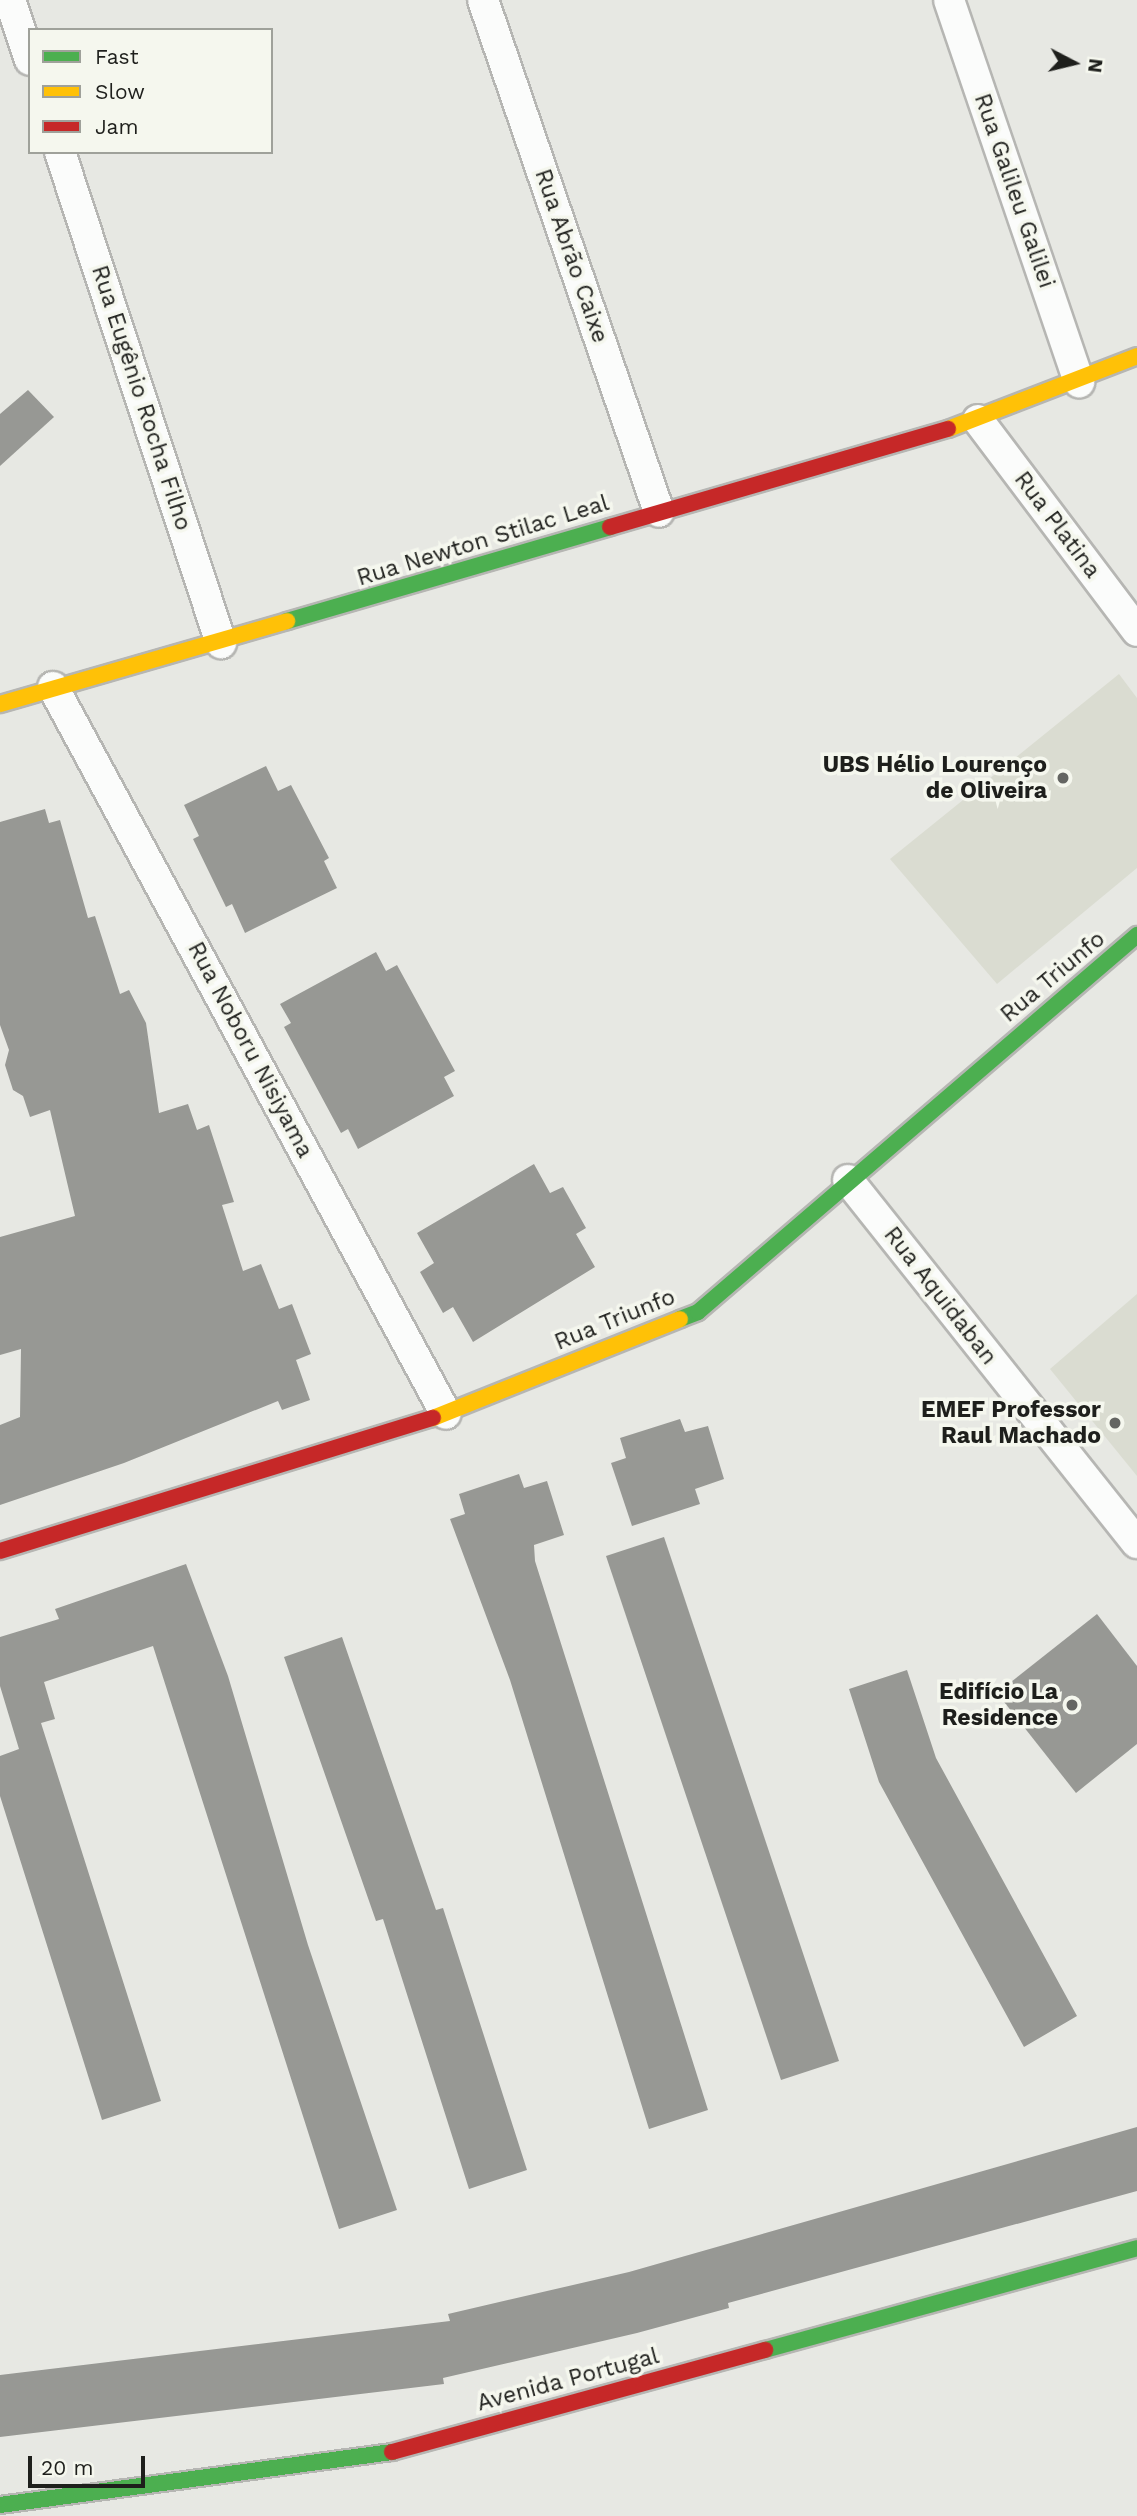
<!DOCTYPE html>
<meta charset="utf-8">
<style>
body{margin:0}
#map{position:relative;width:1137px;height:2516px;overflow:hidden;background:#e7e8e3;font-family:"Work Sans",sans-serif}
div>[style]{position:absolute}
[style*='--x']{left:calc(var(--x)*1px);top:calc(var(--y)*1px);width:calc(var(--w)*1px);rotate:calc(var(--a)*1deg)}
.built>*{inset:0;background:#dadcd1}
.building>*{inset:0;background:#979894}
.roads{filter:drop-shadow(2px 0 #b6b6b3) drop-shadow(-2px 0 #b6b6b3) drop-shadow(0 2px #b6b6b3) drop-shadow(0 -2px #b6b6b3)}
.street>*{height:30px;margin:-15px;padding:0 15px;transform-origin:15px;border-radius:15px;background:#fbfcfb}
.fast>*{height:16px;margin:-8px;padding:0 8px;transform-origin:8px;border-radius:8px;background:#4caf50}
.slow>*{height:16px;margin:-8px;padding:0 8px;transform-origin:8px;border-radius:8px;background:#ffc107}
.jam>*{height:16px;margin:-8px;padding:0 8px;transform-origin:8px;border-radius:8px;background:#c62828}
.dots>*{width:19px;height:19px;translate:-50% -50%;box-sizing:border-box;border:4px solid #f5f7ee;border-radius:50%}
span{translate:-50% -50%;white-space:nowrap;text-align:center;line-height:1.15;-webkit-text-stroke:7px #f5f7ee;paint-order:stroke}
.street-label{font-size:23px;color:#1e1f1c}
.poi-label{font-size:23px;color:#1e1f1c;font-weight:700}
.right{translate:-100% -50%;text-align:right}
.legend{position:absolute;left:28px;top:28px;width:245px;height:126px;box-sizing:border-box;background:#f5f7ee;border:2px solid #9fa19a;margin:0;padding:9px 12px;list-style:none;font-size:21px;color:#1e1f1c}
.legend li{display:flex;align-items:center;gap:14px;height:35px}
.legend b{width:35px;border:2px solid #9fa19a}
.north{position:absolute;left:1039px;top:28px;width:70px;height:70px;-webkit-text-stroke:5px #f5f7ee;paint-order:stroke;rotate:97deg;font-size:19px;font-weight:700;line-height:28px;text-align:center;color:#1e1f1c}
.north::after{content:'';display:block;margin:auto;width:24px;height:32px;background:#1e1f1c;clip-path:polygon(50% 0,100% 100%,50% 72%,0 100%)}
.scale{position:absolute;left:28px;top:2456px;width:117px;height:32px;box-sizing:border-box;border:4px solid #1e1f1c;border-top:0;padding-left:9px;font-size:21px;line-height:24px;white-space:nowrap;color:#1e1f1c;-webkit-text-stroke:5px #f5f7ee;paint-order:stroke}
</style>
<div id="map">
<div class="built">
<i style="clip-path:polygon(1119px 674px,1137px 698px,1137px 868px,997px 984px,890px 859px)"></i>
<i style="clip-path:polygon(1137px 1294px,1137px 1476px,1050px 1369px)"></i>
</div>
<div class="building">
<i style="clip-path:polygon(28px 390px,54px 417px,0 466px,0 414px)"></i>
<i style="clip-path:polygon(266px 766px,278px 791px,291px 785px,329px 858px,324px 861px,337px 888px,245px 933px,232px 904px,226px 907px,193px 839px,199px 836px,184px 805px)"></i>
<i style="clip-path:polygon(45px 809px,49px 823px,60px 820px,88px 918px,95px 916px,120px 994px,129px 990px,146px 1023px,159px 1113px,188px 1104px,197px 1130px,209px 1125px,234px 1202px,222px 1205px,243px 1271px,261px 1264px,279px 1309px,292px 1304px,311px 1354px,296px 1360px,310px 1400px,282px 1410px,278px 1401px,124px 1463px,0 1505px,0 1425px,20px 1417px,21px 1349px,0 1355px,0 1237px,75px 1216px,50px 1110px,30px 1117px,23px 1096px,13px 1090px,5px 1065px,9px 1050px,0 1025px,0 822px)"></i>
<i style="clip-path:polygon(376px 952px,386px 971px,397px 965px,455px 1071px,444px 1077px,454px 1096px,358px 1149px,348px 1129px,341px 1133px,284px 1027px,291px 1023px,280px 1004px)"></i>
<i style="clip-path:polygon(534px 1164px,550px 1193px,563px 1187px,586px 1228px,576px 1234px,595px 1267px,473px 1342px,453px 1307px,443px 1313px,420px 1272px,434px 1263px,417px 1233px)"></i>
<i style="clip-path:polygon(680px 1419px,685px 1432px,708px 1426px,724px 1479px,695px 1489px,700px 1504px,632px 1526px,611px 1463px,626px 1458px,620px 1438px)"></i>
<i style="clip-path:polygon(519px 1474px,524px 1488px,547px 1481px,564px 1535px,534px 1545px,535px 1561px,708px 2110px,649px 2129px,510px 1680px,450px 1519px,465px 1514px,459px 1494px)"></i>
<i style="clip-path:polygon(664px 1537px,839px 2061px,781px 2080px,606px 1556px)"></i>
<i style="clip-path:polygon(186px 1564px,228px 1676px,308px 1945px,397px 2210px,339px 2229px,153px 1646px,44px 1682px,55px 1719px,41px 1723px,161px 2101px,102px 2120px,0 1796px,0 1756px,19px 1749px,0 1686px,0 1637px,59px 1619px,55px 1609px)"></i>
<i style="clip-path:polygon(1097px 1614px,1137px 1666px,1137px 1744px,1076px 1793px,997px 1693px)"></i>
<i style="clip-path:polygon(342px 1637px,436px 1910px,443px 1908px,527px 2170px,469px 2189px,383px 1919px,376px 1921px,284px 1657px)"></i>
<i style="clip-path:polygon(907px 1670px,936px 1758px,1077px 2016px,1024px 2047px,879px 1782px,849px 1689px)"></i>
<i style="clip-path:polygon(1137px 2127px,1137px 2191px,728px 2303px,729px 2308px,637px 2333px,443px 2378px,444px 2384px,0 2437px,0 2375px,450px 2321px,448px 2314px,629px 2272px)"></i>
</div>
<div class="roads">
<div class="street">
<i style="--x:10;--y:0;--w:63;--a:71.6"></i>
<i style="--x:483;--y:0;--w:541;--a:71.03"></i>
<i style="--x:949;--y:0;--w:404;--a:71.2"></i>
<i style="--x:60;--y:152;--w:517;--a:71.85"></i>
<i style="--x:978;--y:420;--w:264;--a:53"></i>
<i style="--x:53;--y:687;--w:826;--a:61.61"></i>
<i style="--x:848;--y:1180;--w:464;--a:51.5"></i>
</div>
<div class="fast">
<i style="--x:287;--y:621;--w:336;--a:-16.2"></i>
<i style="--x:680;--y:1319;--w:19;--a:-21"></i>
<i style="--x:698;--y:1312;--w:579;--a:-40.65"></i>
<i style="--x:765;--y:2350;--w:386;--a:-15.3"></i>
<i style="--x:0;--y:2505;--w:396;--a:-7.7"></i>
</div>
<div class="slow">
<i style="--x:948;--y:429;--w:203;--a:-21.1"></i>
<i style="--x:0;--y:704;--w:299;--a:-16.1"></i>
<i style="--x:433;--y:1418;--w:266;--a:-21.8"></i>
</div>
<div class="jam">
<i style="--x:610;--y:527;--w:352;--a:-16.2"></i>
<i style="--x:0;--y:1551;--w:453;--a:-17.1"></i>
<i style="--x:392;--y:2452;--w:387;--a:-15.3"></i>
</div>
</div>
<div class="dots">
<i style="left:1063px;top:778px;background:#646562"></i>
<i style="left:1115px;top:1423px;background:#646562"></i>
<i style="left:1072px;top:1705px;background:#646562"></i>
</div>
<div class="street-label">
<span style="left:1014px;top:191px;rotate:71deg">Rua Galileu Galilei</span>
<span style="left:571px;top:256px;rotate:71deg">Rua Abrão Caixe</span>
<span style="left:141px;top:398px;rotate:72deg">Rua Eugênio Rocha Filho</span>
<span style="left:1057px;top:525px;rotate:53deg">Rua Platina</span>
<span style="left:483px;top:541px;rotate:-17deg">Rua Newton Stilac Leal</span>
<span style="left:1053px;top:977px;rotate:-40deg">Rua Triunfo</span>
<span style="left:250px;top:1050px;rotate:62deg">Rua Noboru Nisiyama</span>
<span style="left:940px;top:1296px;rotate:52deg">Rua Aquidaban</span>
<span style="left:615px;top:1320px;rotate:-22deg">Rua Triunfo</span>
<span style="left:568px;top:2380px;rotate:-15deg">Avenida Portugal</span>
</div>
<div class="poi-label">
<span class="right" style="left:1047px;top:778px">UBS Hélio Lourenço<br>de Oliveira</span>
<span class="right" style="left:1101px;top:1423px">EMEF Professor<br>Raul Machado</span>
<span class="right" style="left:1058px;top:1705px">Edifício La<br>Residence</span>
</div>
<ul class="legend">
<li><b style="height:9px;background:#4caf50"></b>Fast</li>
<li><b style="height:9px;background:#ffc107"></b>Slow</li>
<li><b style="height:9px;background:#c62828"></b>Jam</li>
</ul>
<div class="north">N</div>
<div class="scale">20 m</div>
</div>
